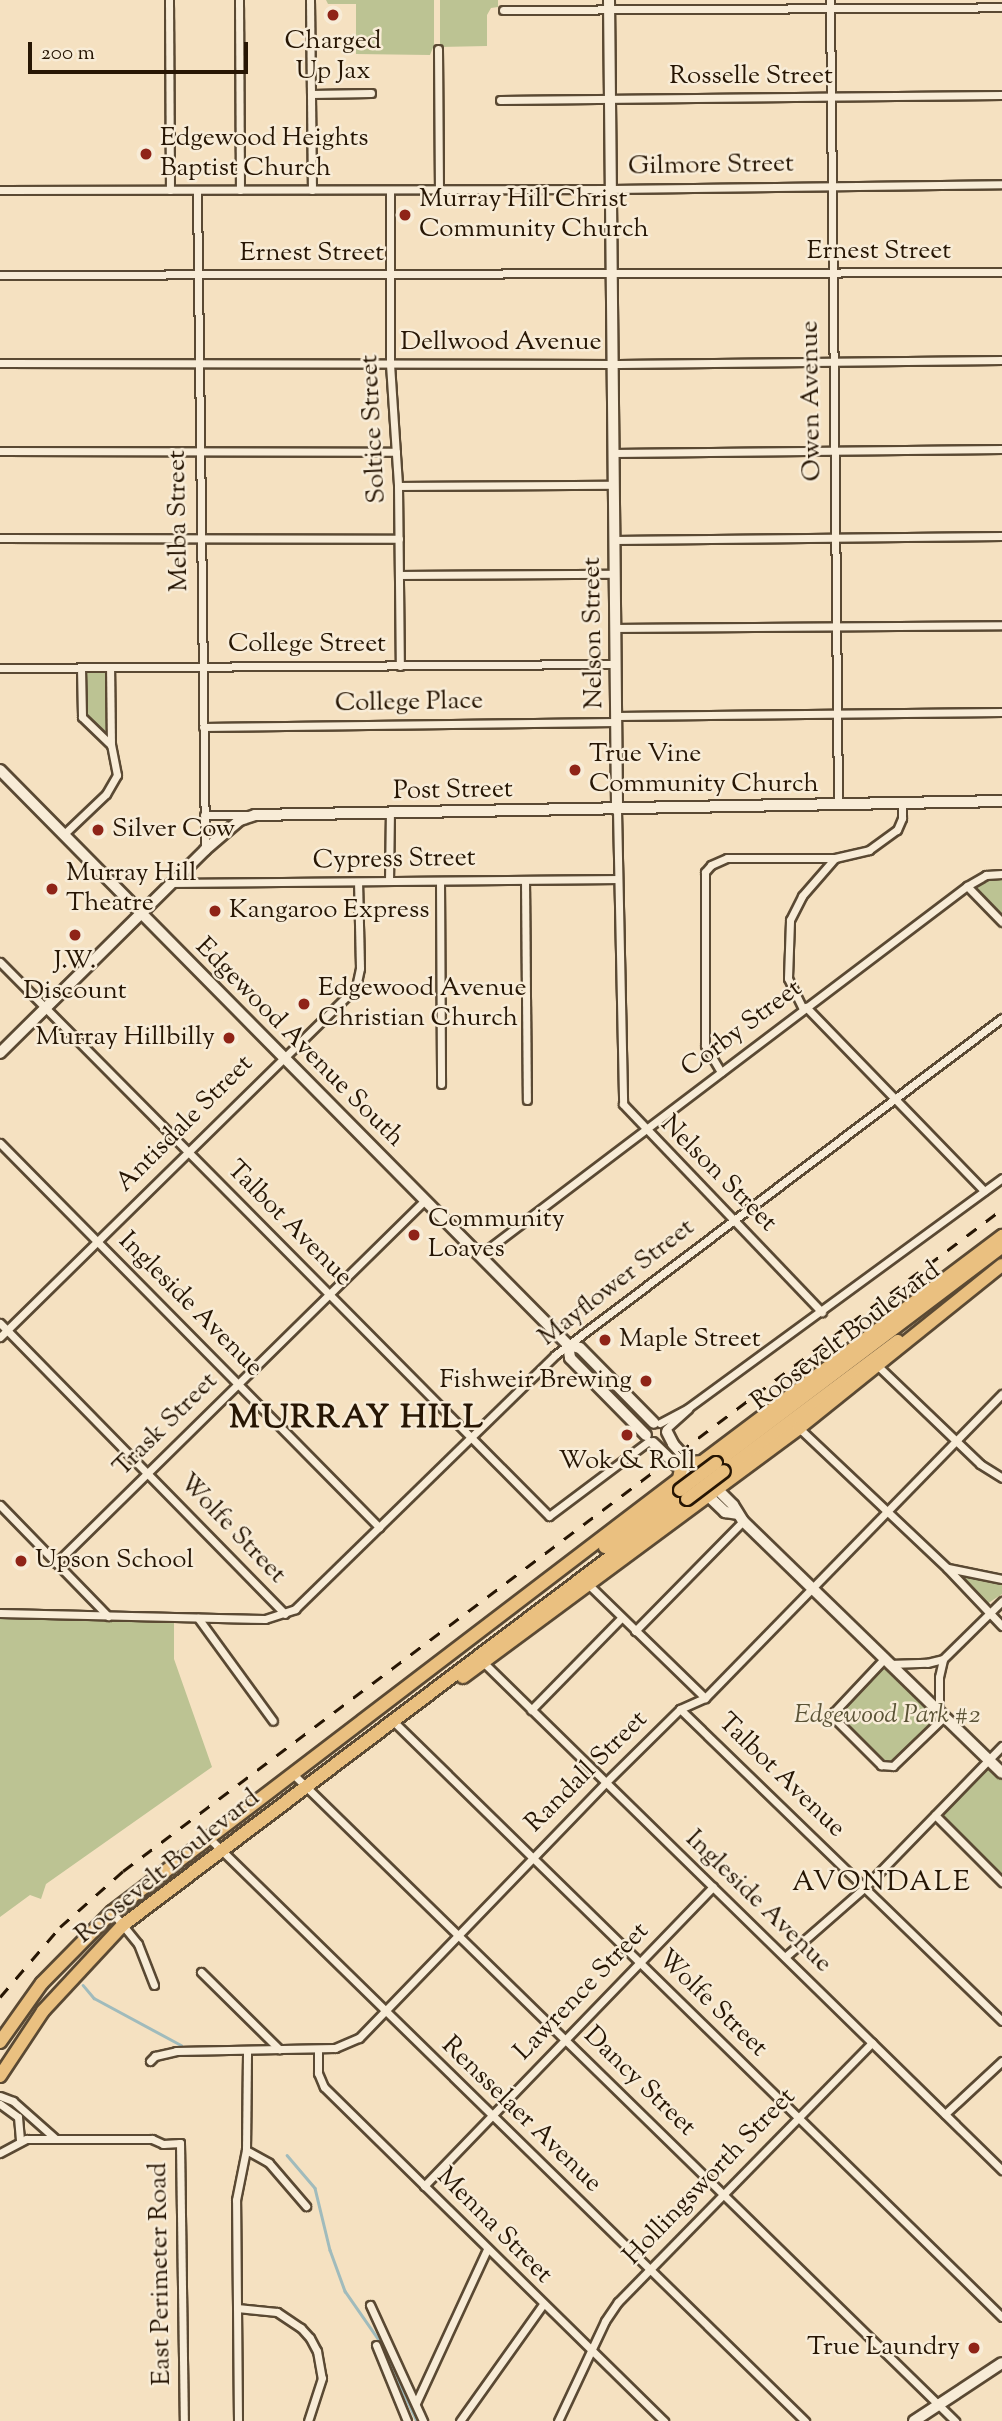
<!DOCTYPE html>
<style>
body{margin:0}
#map{position:relative;width:1002px;height:2421px;overflow:hidden;background:#f5e1c1;font-family:"Sorts Mill Goudy",serif}
div>[style]{position:absolute}
[style*='--x']{left:calc(var(--x)*1px);top:calc(var(--y)*1px);width:calc(var(--w)*1px);rotate:calc(var(--a)*1deg)}
.green>*{inset:0;background:#bcc393}
.stream>*{height:2.5px;margin:-1.25px;padding:0 1.25px;transform-origin:1.25px;border-radius:1.25px;background:#a0bbbc}
.roads{filter:drop-shadow(2px 0 #5a4933) drop-shadow(-2px 0 #5a4933) drop-shadow(0 2px #5a4933) drop-shadow(0 -2px #5a4933)}
.street>*{height:7px;margin:-3.5px;padding:0 3.5px;transform-origin:3.5px;border-radius:3.5px;background:#f8ecd7}
.secondary>*{height:10px;margin:-5px;padding:0 5px;transform-origin:5px;border-radius:5px;background:#f8ecd7}
.highway>*{height:12px;margin:-6px;padding:0 6px;transform-origin:6px;border-radius:6px;background:#eac080}
.rail>*{height:2.5px;margin-top:-1.25px;transform-origin:0;background:repeating-linear-gradient(90deg,#271604 0 12px,transparent 0 24px)}
.bridges{filter:drop-shadow(2px 0 #271604) drop-shadow(-2px 0 #271604) drop-shadow(0 2px #271604) drop-shadow(0 -2px #271604)}
.highway-bridge>*{height:12px;margin:-6px;padding:0 6px;transform-origin:6px;border-radius:6px;background:#eac080}
.dots>*{width:19px;height:19px;translate:-50% -50%;box-sizing:border-box;border:4px solid #f8ecd7;border-radius:50%}
span{translate:-50% -50%;white-space:nowrap;text-align:center;line-height:1.15;-webkit-text-stroke:5px #f8ecd7;paint-order:stroke}
.poi-label{font-size:26px;color:#271604}
.left{translate:0 -50%;text-align:left}
.right{translate:-100% -50%;text-align:right}
.street-label{font-size:26px;color:#271604}
.park-label{font-size:26px;color:#5b5336;font-style:italic}
.neighbourhood-label{font-size:28px;color:#271604;letter-spacing:2px}
.district-label{font-size:33px;color:#271604;font-weight:700;letter-spacing:2px}
.scale{position:absolute;left:28px;top:42px;width:220px;height:32px;box-sizing:border-box;border:4px solid #271604;border-top:0;padding-left:9px;font-size:21px;line-height:24px;white-space:nowrap;color:#271604;-webkit-text-stroke:5px #f8ecd7;paint-order:stroke}
</style>
<div id="map">
<div class="green">
<i style="clip-path:polygon(326px 0,434px 0,434px 45px,430px 55px,356px 54px,356px 4px,328px 4px)"></i>
<i style="clip-path:polygon(440px 0,498px 0,498px 7px,491px 8px,487px 15px,487px 46px,440px 47px)"></i>
<i style="clip-path:polygon(85px 672px,107px 672px,107px 737px,85px 717px)"></i>
<i style="clip-path:polygon(988px 879px,1002px 879px,1002px 916px,975px 888px,976px 884px)"></i>
<i style="clip-path:polygon(956px 1574px,1002px 1583px,1002px 1594px,987px 1604px)"></i>
<i style="clip-path:polygon(0 1618px,174px 1622px,174px 1659px,212px 1767px,46px 1884px,41px 1899px,30px 1895px,0 1917px)"></i>
<i style="clip-path:polygon(884px 1664px,937px 1717px,888px 1767px,836px 1714px)"></i>
<i style="clip-path:polygon(988px 1766px,1002px 1780px,1002px 1876px,940px 1815px)"></i>
</div>
<div class="stream">
<i style="--x:83;--y:1985;--w:17;--a:50"></i>
<i style="--x:94;--y:1998;--w:99;--a:28.4"></i>
<i style="--x:287;--y:2155;--w:43;--a:49.7"></i>
<i style="--x:315;--y:2188;--w:64;--a:76.4"></i>
<i style="--x:330;--y:2250;--w:44;--a:69.9"></i>
<i style="--x:345;--y:2291;--w:60;--a:55.2"></i>
<i style="--x:379;--y:2340;--w:89;--a:64.9"></i>
</div>
<div class="roads">
<div class="street">
<i style="--x:169;--y:0;--w:190;--a:89.7"></i>
<i style="--x:239;--y:0;--w:190;--a:89.7"></i>
<i style="--x:310;--y:0;--w:190;--a:89.4"></i>
<i style="--x:830;--y:0;--w:802;--a:89.43"></i>
<i style="--x:503;--y:10;--w:499;--a:-0.3"></i>
<i style="--x:438;--y:49;--w:141;--a:89.6"></i>
<i style="--x:311;--y:94;--w:60;--a:-1"></i>
<i style="--x:500;--y:100;--w:502;--a:-0.57"></i>
<i style="--x:0;--y:190;--w:611;--a:-0.09"></i>
<i style="--x:611;--y:189;--w:391;--a:-0.7"></i>
<i style="--x:390;--y:190;--w:174;--a:90"></i>
<i style="--x:390;--y:364;--w:122;--a:86.2"></i>
<i style="--x:398;--y:486;--w:180;--a:89.4"></i>
<i style="--x:197;--y:191;--w:659;--a:89.3"></i>
<i style="--x:0;--y:275;--w:1002;--a:-0.17"></i>
<i style="--x:0;--y:363;--w:618;--a:0.09"></i>
<i style="--x:618;--y:364;--w:384;--a:-0.6"></i>
<i style="--x:0;--y:451;--w:396;--a:0.1"></i>
<i style="--x:613;--y:453;--w:389;--a:-0.6"></i>
<i style="--x:398;--y:486;--w:215;--a:-0.3"></i>
<i style="--x:0;--y:538;--w:399;--a:0.1"></i>
<i style="--x:614;--y:540;--w:388;--a:-0.6"></i>
<i style="--x:400;--y:575;--w:214;--a:-0.3"></i>
<i style="--x:614;--y:628;--w:388;--a:-0.4"></i>
<i style="--x:0;--y:668;--w:615;--a:-0.37"></i>
<i style="--x:81;--y:668;--w:49;--a:88.8"></i>
<i style="--x:82;--y:717;--w:40;--a:44"></i>
<i style="--x:616;--y:716;--w:386;--a:-0.6"></i>
<i style="--x:203;--y:727;--w:413;--a:-0.7"></i>
<i style="--x:617;--y:810;--w:294;--a:88.8"></i>
<i style="--x:623;--y:1104;--w:288;--a:46.3"></i>
<i style="--x:204;--y:815;--w:43;--a:0"></i>
<i style="--x:64;--y:834;--w:58;--a:-43.6"></i>
<i style="--x:106;--y:794;--w:22;--a:-60"></i>
<i style="--x:117;--y:775;--w:31;--a:-101"></i>
<i style="--x:111;--y:745;--w:77;--a:-90.7"></i>
<i style="--x:525;--y:880;--w:220;--a:89.5"></i>
<i style="--x:389;--y:881;--w:68;--a:-89.2"></i>
<i style="--x:440;--y:881;--w:203;--a:89.7"></i>
<i style="--x:172;--y:883;--w:445;--a:-0.5"></i>
<i style="--x:967;--y:886;--w:50;--a:45.8"></i>
<i style="--x:0;--y:962;--w:780;--a:45.26"></i>
<i style="--x:549;--y:1516;--w:125;--a:-36.9"></i>
<i style="--x:806;--y:1007;--w:256;--a:45.9"></i>
<i style="--x:803;--y:1009;--w:34;--a:-116"></i>
<i style="--x:788;--y:978;--w:58;--a:-88"></i>
<i style="--x:790;--y:920;--w:27;--a:-63"></i>
<i style="--x:802;--y:896;--w:50;--a:-49"></i>
<i style="--x:721;--y:1072;--w:31;--a:-121"></i>
<i style="--x:705;--y:1045;--w:173;--a:-90"></i>
<i style="--x:705;--y:872;--w:9;--a:-49"></i>
<i style="--x:711;--y:865;--w:17;--a:-24"></i>
<i style="--x:727;--y:858;--w:108;--a:0"></i>
<i style="--x:835;--y:858;--w:35;--a:-13"></i>
<i style="--x:869;--y:850;--w:34;--a:-36"></i>
<i style="--x:897;--y:830;--w:13;--a:-67"></i>
<i style="--x:902;--y:818;--w:16;--a:-90"></i>
<i style="--x:0;--y:1143;--w:540;--a:45.38"></i>
<i style="--x:480;--y:1255;--w:611;--a:-37.15"></i>
<i style="--x:967;--y:886;--w:22;--a:-30"></i>
<i style="--x:986;--y:875;--w:16;--a:-4"></i>
<i style="--x:0;--y:1323;--w:407;--a:45.6"></i>
<i style="--x:0;--y:1337;--w:499;--a:-44.5"></i>
<i style="--x:356;--y:987;--w:19;--a:-78"></i>
<i style="--x:360;--y:968;--w:86;--a:-91.3"></i>
<i style="--x:879;--y:1367;--w:140;--a:43.8"></i>
<i style="--x:980;--y:1464;--w:26;--a:32"></i>
<i style="--x:660;--y:1423;--w:32;--a:-28"></i>
<i style="--x:688;--y:1408;--w:389;--a:-36.2"></i>
<i style="--x:799;--y:1428;--w:204;--a:43.4"></i>
<i style="--x:947;--y:1568;--w:80;--a:46.5"></i>
<i style="--x:666;--y:1429;--w:30;--a:-42"></i>
<i style="--x:0;--y:1505;--w:155;--a:45.8"></i>
<i style="--x:56;--y:1563;--w:518;--a:-44.53"></i>
<i style="--x:948;--y:1568;--w:55;--a:11.5"></i>
<i style="--x:589;--y:1585;--w:162;--a:44.2"></i>
<i style="--x:0;--y:1613;--w:265;--a:1.3"></i>
<i style="--x:265;--y:1619;--w:32;--a:-18"></i>
<i style="--x:295;--y:1609;--w:363;--a:-44.3"></i>
<i style="--x:555;--y:1355;--w:560;--a:-37.01"></i>
<i style="--x:198;--y:1618;--w:127;--a:53.9"></i>
<i style="--x:635;--y:1631;--w:154;--a:-45.5"></i>
<i style="--x:884;--y:1659;--w:73;--a:133.3"></i>
<i style="--x:834;--y:1712;--w:8;--a:76"></i>
<i style="--x:836;--y:1720;--w:64;--a:45"></i>
<i style="--x:881;--y:1765;--w:12;--a:5"></i>
<i style="--x:893;--y:1766;--w:71;--a:-43.9"></i>
<i style="--x:484;--y:1663;--w:725;--a:44.39"></i>
<i style="--x:889;--y:1664;--w:38;--a:-2"></i>
<i style="--x:927;--y:1663;--w:16;--a:-14"></i>
<i style="--x:680;--y:1709;--w:448;--a:44.1"></i>
<i style="--x:531;--y:1710;--w:129;--a:-45.6"></i>
<i style="--x:939;--y:1712;--w:35;--a:-90"></i>
<i style="--x:939;--y:1677;--w:18;--a:-77"></i>
<i style="--x:943;--y:1659;--w:83;--a:-44.5"></i>
<i style="--x:393;--y:1721;--w:852;--a:44.38"></i>
<i style="--x:293;--y:1774;--w:926;--a:44.34"></i>
<i style="--x:935;--y:1815;--w:95;--a:45"></i>
<i style="--x:209;--y:1838;--w:834;--a:44.37"></i>
<i style="--x:112;--y:1912;--w:41;--a:50.9"></i>
<i style="--x:138;--y:1944;--w:44;--a:68.7"></i>
<i style="--x:785;--y:1957;--w:105;--a:-41.1"></i>
<i style="--x:864;--y:1888;--w:198;--a:-45.8"></i>
<i style="--x:201;--y:1972;--w:110;--a:44.6"></i>
<i style="--x:318;--y:2050;--w:23;--a:90"></i>
<i style="--x:318;--y:2073;--w:15;--a:67"></i>
<i style="--x:324;--y:2087;--w:477;--a:44.5"></i>
<i style="--x:150;--y:2061;--w:7;--a:-45"></i>
<i style="--x:155;--y:2056;--w:22;--a:-13"></i>
<i style="--x:176;--y:2051;--w:159;--a:-1.1"></i>
<i style="--x:335;--y:2048;--w:26;--a:-23"></i>
<i style="--x:359;--y:2038;--w:354;--a:-46"></i>
<i style="--x:605;--y:1783;--w:105;--a:-44.6"></i>
<i style="--x:680;--y:1709;--w:27;--a:-24"></i>
<i style="--x:705;--y:1698;--w:425;--a:-45.7"></i>
<i style="--x:0;--y:2096;--w:14;--a:21"></i>
<i style="--x:13;--y:2101;--w:57;--a:41.5"></i>
<i style="--x:0;--y:2104;--w:22;--a:36"></i>
<i style="--x:18;--y:2117;--w:23;--a:85"></i>
<i style="--x:945;--y:2114;--w:78;--a:-42.9"></i>
<i style="--x:246;--y:2150;--w:26;--a:29"></i>
<i style="--x:269;--y:2163;--w:57;--a:49.3"></i>
<i style="--x:0;--y:2153;--w:30;--a:-28"></i>
<i style="--x:26;--y:2139;--w:126;--a:0"></i>
<i style="--x:152;--y:2139;--w:12;--a:24"></i>
<i style="--x:163;--y:2144;--w:17;--a:-3"></i>
<i style="--x:180;--y:2143;--w:278;--a:89.2"></i>
<i style="--x:424;--y:2186;--w:416;--a:-46"></i>
<i style="--x:370;--y:2305;--w:128;--a:65.4"></i>
<i style="--x:237;--y:2308;--w:40;--a:5.7"></i>
<i style="--x:277;--y:2312;--w:29;--a:34"></i>
<i style="--x:301;--y:2328;--w:13;--a:48"></i>
<i style="--x:310;--y:2338;--w:15;--a:62"></i>
<i style="--x:317;--y:2351;--w:27;--a:80"></i>
<i style="--x:322;--y:2378;--w:45;--a:108"></i>
<i style="--x:376;--y:2345;--w:82;--a:67.8"></i>
<i style="--x:416;--y:2403;--w:170;--a:-65.2"></i>
<i style="--x:238;--y:2421;--w:221;--a:-90.5"></i>
<i style="--x:236;--y:2200;--w:51;--a:-78.7"></i>
<i style="--x:246;--y:2150;--w:100;--a:-89.4"></i>
<i style="--x:460;--y:2421;--w:143;--a:-54.6"></i>
<i style="--x:558;--y:2421;--w:110;--a:-64.8"></i>
<i style="--x:605;--y:2321;--w:23;--a:-56"></i>
<i style="--x:618;--y:2302;--w:363;--a:-45.6"></i>
</div>
<div class="secondary">
<i style="--x:609;--y:0;--w:810;--a:89.43"></i>
<i style="--x:0;--y:770;--w:808;--a:45.35"></i>
<i style="--x:568;--y:1345;--w:12;--a:14"></i>
<i style="--x:580;--y:1348;--w:105;--a:45.4"></i>
<i style="--x:0;--y:1053;--w:289;--a:-44.7"></i>
<i style="--x:205;--y:850;--w:46;--a:-40.6"></i>
<i style="--x:240;--y:820;--w:16;--a:-18"></i>
<i style="--x:255;--y:815;--w:747;--a:-1.07"></i>
<i style="--x:568;--y:1345;--w:13;--a:81"></i>
<i style="--x:570;--y:1358;--w:108;--a:45.4"></i>
<i style="--x:667;--y:1432;--w:13;--a:63"></i>
<i style="--x:673;--y:1444;--w:31;--a:48"></i>
<i style="--x:653;--y:1443;--w:100;--a:43.8"></i>
<i style="--x:725;--y:1512;--w:12;--a:9"></i>
<i style="--x:713;--y:1485;--w:28;--a:45"></i>
<i style="--x:733;--y:1505;--w:19;--a:58"></i>
<i style="--x:743;--y:1521;--w:361;--a:44.2"></i>
<i style="--x:914;--y:2421;--w:105;--a:-33.4"></i>
</div>
<div class="highway">
<i style="--x:690;--y:1463;--w:12;--a:-5"></i>
<i style="--x:702;--y:1462;--w:376;--a:-37"></i>
<i style="--x:716;--y:1463;--w:358;--a:-37.1"></i>
<i style="--x:724;--y:1471;--w:217;--a:-36.8"></i>
<i style="--x:605;--y:1547;--w:94;--a:-37.2"></i>
<i style="--x:463;--y:1677;--w:418;--a:-36.5"></i>
<i style="--x:799;--y:1428;--w:260;--a:-38.8"></i>
<i style="--x:0;--y:2042;--w:72;--a:-54.6"></i>
<i style="--x:42;--y:1983;--w:100;--a:-45.4"></i>
<i style="--x:112;--y:1912;--w:713;--a:-37.37"></i>
<i style="--x:679;--y:1479;--w:10;--a:-79"></i>
<i style="--x:0;--y:2076;--w:78;--a:-56.5"></i>
<i style="--x:43;--y:2011;--w:117;--a:-47.1"></i>
<i style="--x:123;--y:1925;--w:707;--a:-37.06"></i>
</div>
</div>
<div class="rail">
<i style="--x:0;--y:1997;--w:92;--a:-49.4"></i>
<i style="--x:60;--y:1927;--w:84;--a:-41.6"></i>
<i style="--x:123;--y:1871;--w:1100;--a:-36.98"></i>
</div>
<div class="bridges">
<div class="highway-bridge">
<i style="--x:680;--y:1490;--w:45;--a:-36.9"></i>
<i style="--x:687;--y:1499;--w:46;--a:-37.1"></i>
</div>
</div>
<div class="dots">
<i style="left:333px;top:15px;background:#8f2418"></i>
<i style="left:146px;top:154px;background:#8f2418"></i>
<i style="left:405px;top:215px;background:#8f2418"></i>
<i style="left:575px;top:770px;background:#8f2418"></i>
<i style="left:98px;top:830px;background:#8f2418"></i>
<i style="left:52px;top:889px;background:#8f2418"></i>
<i style="left:215px;top:911px;background:#8f2418"></i>
<i style="left:75px;top:935px;background:#8f2418"></i>
<i style="left:304px;top:1004px;background:#8f2418"></i>
<i style="left:229px;top:1038px;background:#8f2418"></i>
<i style="left:414px;top:1235px;background:#8f2418"></i>
<i style="left:605px;top:1340px;background:#8f2418"></i>
<i style="left:646px;top:1381px;background:#8f2418"></i>
<i style="left:627px;top:1435px;background:#8f2418"></i>
<i style="left:21px;top:1561px;background:#8f2418"></i>
<i style="left:974px;top:2348px;background:#8f2418"></i>
</div>
<div class="poi-label">
<span style="left:333px;top:57px">Charged<br>Up Jax</span>
<span class="left" style="left:160px;top:154px">Edgewood Heights<br>Baptist Church</span>
<span class="left" style="left:419px;top:215px">Murray Hill Christ<br>Community Church</span>
<span class="left" style="left:589px;top:770px">True Vine<br>Community Church</span>
<span class="left" style="left:112px;top:830px">Silver Cow</span>
<span class="left" style="left:66px;top:889px">Murray Hill<br>Theatre</span>
<span class="left" style="left:229px;top:911px">Kangaroo Express</span>
<span style="left:75px;top:977px">J.W.<br>Discount</span>
<span class="left" style="left:318px;top:1004px">Edgewood Avenue<br>Christian Church</span>
<span class="right" style="left:215px;top:1038px">Murray Hillbilly</span>
<span class="left" style="left:428px;top:1235px">Community<br>Loaves</span>
<span class="left" style="left:619px;top:1340px">Maple Street</span>
<span class="right" style="left:632px;top:1381px">Fishweir Brewing</span>
<span style="left:627px;top:1462px">Wok &amp; Roll</span>
<span class="left" style="left:35px;top:1561px">Upson School</span>
<span class="right" style="left:960px;top:2348px">True Laundry</span>
</div>
<div class="street-label">
<span style="left:751px;top:77px">Rosselle Street</span>
<span style="left:711px;top:166px;rotate:-1deg">Gilmore Street</span>
<span style="left:879px;top:252px">Ernest Street</span>
<span style="left:312px;top:254px">Ernest Street</span>
<span style="left:501px;top:343px">Dellwood Avenue</span>
<span style="left:812px;top:401px;rotate:-91deg">Owen Avenue</span>
<span style="left:374px;top:429px;rotate:-93deg">Soltice Street</span>
<span style="left:179px;top:521px;rotate:-91deg">Melba Street</span>
<span style="left:594px;top:633px;rotate:-91deg">Nelson Street</span>
<span style="left:307px;top:645px">College Street</span>
<span style="left:409px;top:703px;rotate:-1deg">College Place</span>
<span style="left:453px;top:791px;rotate:-1deg">Post Street</span>
<span style="left:394px;top:860px;rotate:-1deg">Cypress Street</span>
<span style="left:742px;top:1029px;rotate:-37deg">Corby Street</span>
<span style="left:299px;top:1043px;rotate:45deg">Edgewood Avenue South</span>
<span style="left:185px;top:1124px;rotate:-45deg">Antisdale Street</span>
<span style="left:718px;top:1174px;rotate:45deg">Nelson Street</span>
<span style="left:289px;top:1224px;rotate:45deg">Talbot Avenue</span>
<span style="left:617px;top:1283px;rotate:-38deg">Mayflower Street</span>
<span style="left:190px;top:1305px;rotate:45deg">Ingleside Avenue</span>
<span style="left:846px;top:1337px;rotate:-37deg">Roosevelt Boulevard</span>
<span style="left:166px;top:1425px;rotate:-45deg">Trask Street</span>
<span style="left:232px;top:1529px;rotate:46deg">Wolfe Street</span>
<span style="left:587px;top:1772px;rotate:-45deg">Randall Street</span>
<span style="left:781px;top:1776px;rotate:44deg">Talbot Avenue</span>
<span style="left:168px;top:1867px;rotate:-39deg">Roosevelt Boulevard</span>
<span style="left:758px;top:1902px;rotate:44deg">Ingleside Avenue</span>
<span style="left:582px;top:1992px;rotate:-46deg">Lawrence Street</span>
<span style="left:712px;top:2004px;rotate:44deg">Wolfe Street</span>
<span style="left:639px;top:2082px;rotate:44deg">Dancy Street</span>
<span style="left:521px;top:2115px;rotate:44deg">Rensselaer Avenue</span>
<span style="left:710px;top:2177px;rotate:-46deg">Hollingsworth Street</span>
<span style="left:494px;top:2226px;rotate:45deg">Menna Street</span>
<span style="left:161px;top:2274px;rotate:-91deg">East Perimeter Road</span>
</div>
<div class="park-label">
<span style="left:887px;top:1716px">Edgewood Park #2</span>
</div>
<div class="neighbourhood-label">
<span style="left:882px;top:1883px">AVONDALE</span>
</div>
<div class="district-label">
<span style="left:357px;top:1420px">MURRAY HILL</span>
</div>
<div class="scale">200 m</div>
</div>
